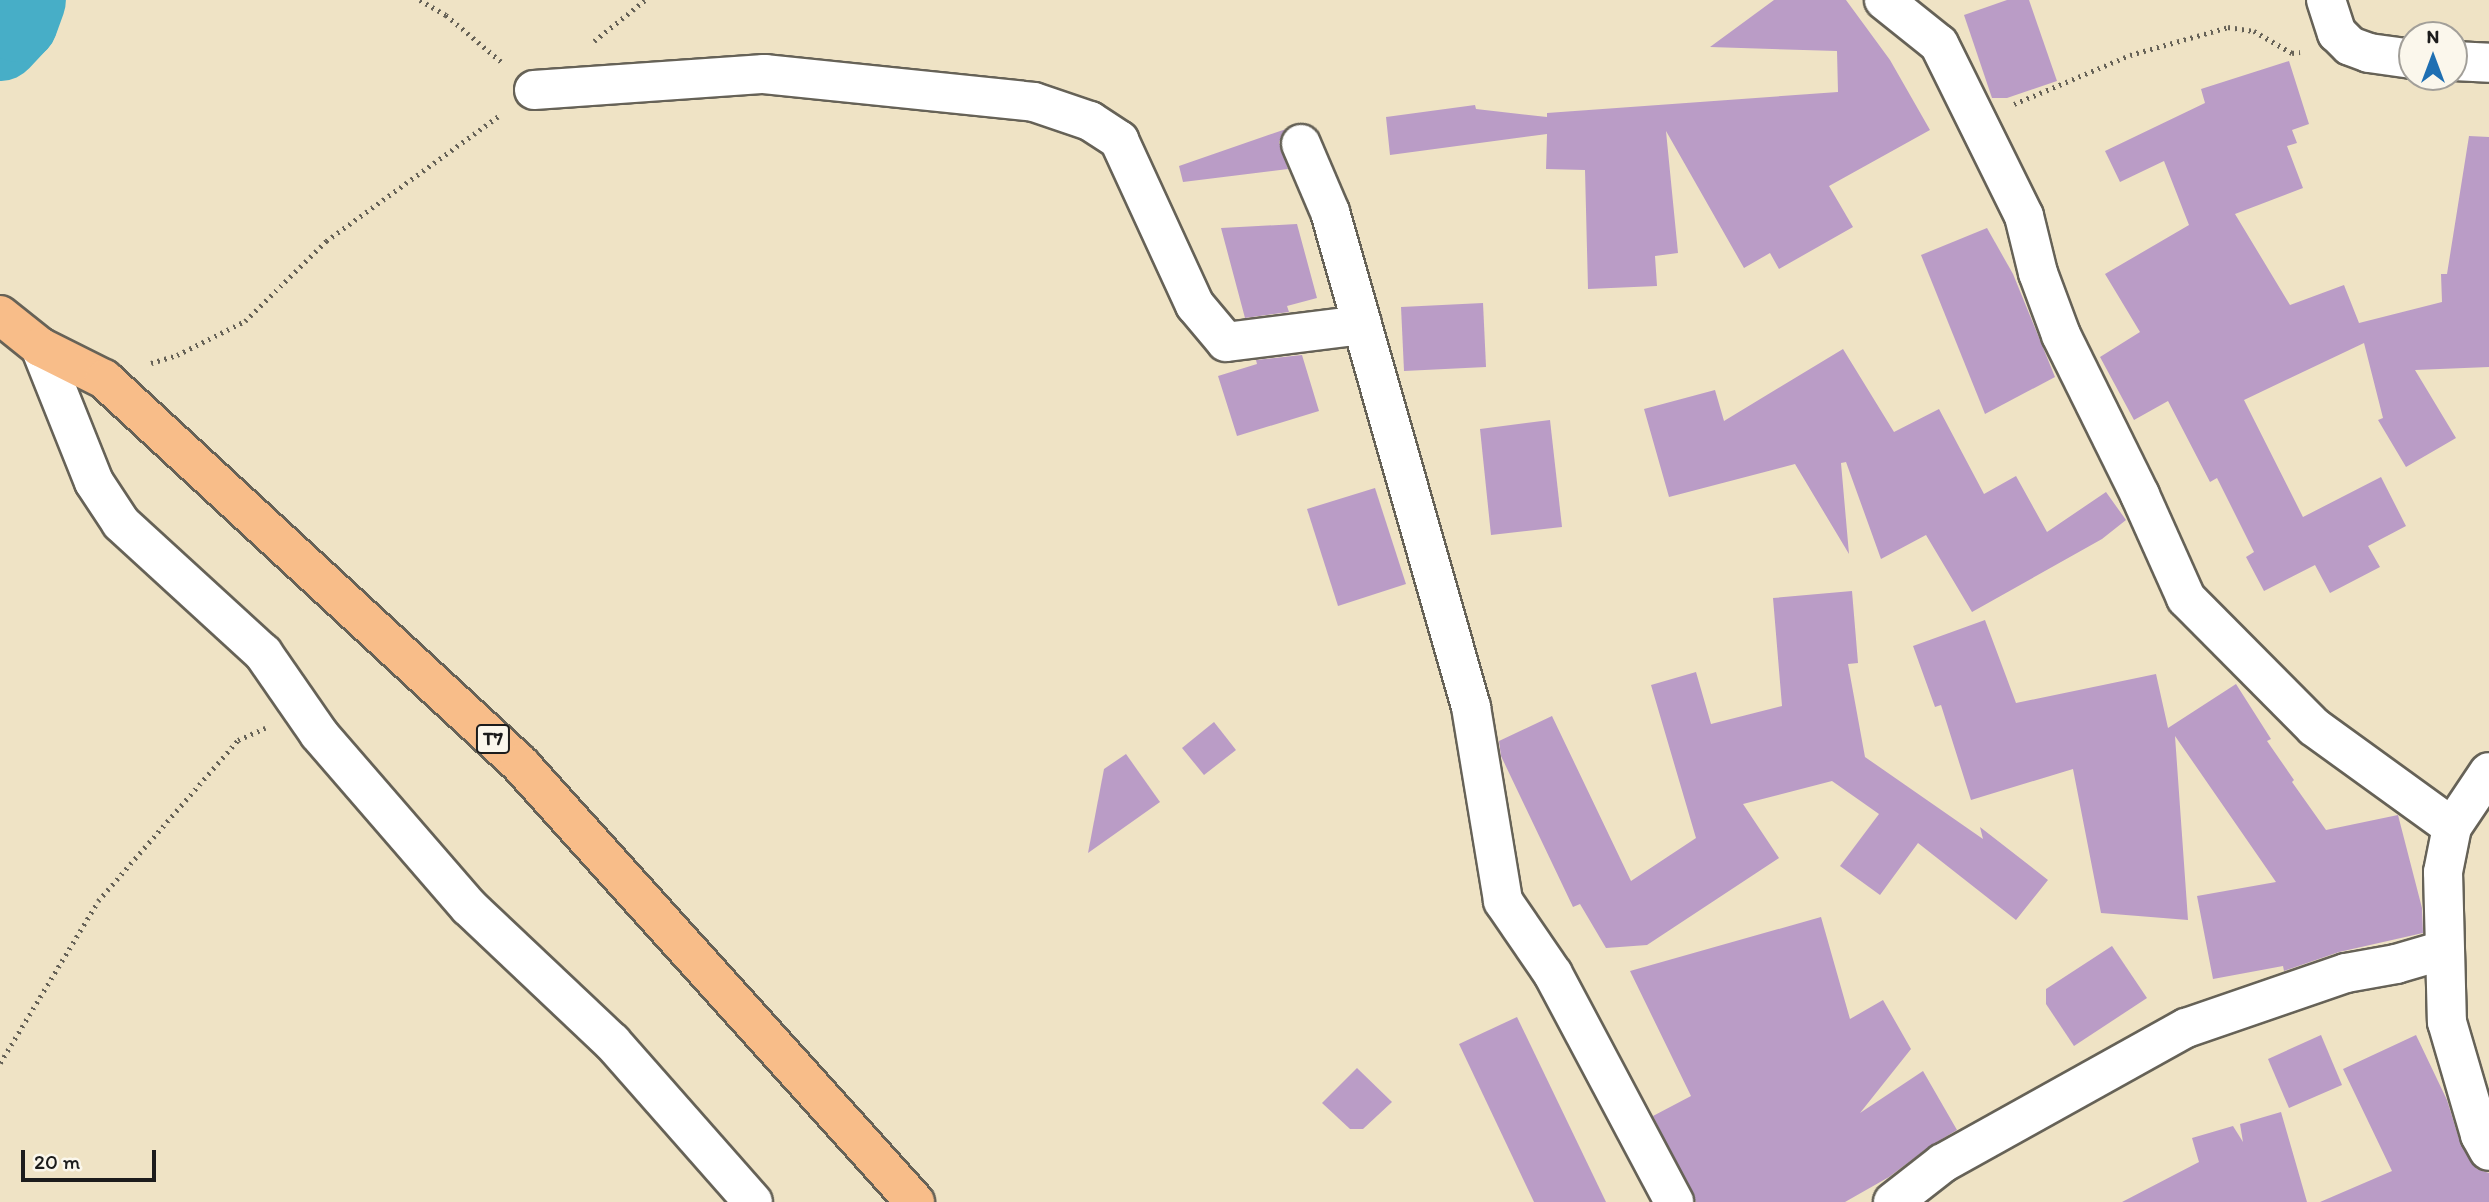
<!DOCTYPE html>
<style>
body{margin:0}
#map{position:relative;width:2489px;height:1202px;overflow:hidden;background:#efe3c5;font-family:Itim,sans-serif}
div>[style]{position:absolute}
[style*='--x']{left:calc(var(--x)*1px);top:calc(var(--y)*1px);width:calc(var(--w)*1px);rotate:calc(var(--a)*1deg)}
.river>*{height:80px;margin:-40px;padding:0 40px;transform-origin:40px;border-radius:40px;background:#47aec7}
.building>*{inset:0;background:#ba9cc6}
.path>*{height:4.5px;margin-top:-2.25px;transform-origin:0;background:repeating-linear-gradient(90deg,#666257 0 2px,transparent 0 7px)}
.roads{filter:drop-shadow(2px 0 #666257) drop-shadow(-2px 0 #666257) drop-shadow(0 2px #666257) drop-shadow(0 -2px #666257)}
.street>*{height:38px;margin:-19px;padding:0 19px;transform-origin:19px;border-radius:19px;background:#fff}
.highway>*{height:38px;margin:-19px;padding:0 19px;transform-origin:19px;border-radius:19px;background:#f8bd89}
span{translate:-50% -50%;white-space:nowrap;text-align:center;line-height:1.15;-webkit-text-stroke:6px #fbf7ec;paint-order:stroke}
.shield-label span{padding:2px 5px;background:#fbf7ec;border:2px solid;border-radius:5px;-webkit-text-stroke-width:0}
.shield-label{font-size:19px;color:#1c1c1c;font-weight:700}
.north{position:absolute;left:2398px;top:21px;width:70px;height:70px;box-sizing:border-box;background:#fbf7ec;border:2px solid #a29f99;border-radius:50%;rotate:0deg;font-size:19px;font-weight:700;line-height:28px;text-align:center;color:#1c1c1c}
.north::after{content:'';display:block;margin:auto;width:24px;height:32px;background:#1f6fb2;clip-path:polygon(50% 0,100% 100%,50% 72%,0 100%)}
.scale{position:absolute;left:21px;top:1150px;width:135px;height:32px;box-sizing:border-box;border:4px solid #1c1c1c;border-top:0;padding-left:9px;font-size:21px;line-height:24px;white-space:nowrap;color:#1c1c1c;-webkit-text-stroke:5px #fbf7ec;paint-order:stroke}
</style>
<div id="map">
<div class="river">
<i style="--x:0;--y:41;--w:26;--a:-47"></i>
<i style="--x:18;--y:22;--w:23;--a:-70"></i>
</div>
<div class="building">
<i style="clip-path:polygon(1774px 0,1846px 0,1890px 60px,1930px 130px,1829px 186px,1853px 227px,1779px 269px,1770px 253px,1744px 268px,1666px 131px,1678px 253px,1655px 256px,1657px 286px,1588px 289px,1585px 170px,1546px 169px,1547px 134px,1390px 155px,1386px 117px,1475px 105px,1476px 109px,1547px 117px,1547px 113px,1838px 92px,1837px 51px,1710px 47px)"></i>
<i style="clip-path:polygon(2007px 0,2029px 0,2057px 81px,2007px 98px,1992px 98px,1964px 15px)"></i>
<i style="clip-path:polygon(2289px 61px,2309px 124px,2292px 130px,2297px 143px,2287px 146px,2303px 188px,2235px 214px,2290px 305px,2344px 285px,2359px 323px,2442px 302px,2441px 274px,2447px 274px,2469px 136px,2489px 137px,2489px 367px,2415px 370px,2456px 438px,2406px 467px,2378px 420px,2383px 418px,2364px 343px,2244px 400px,2303px 517px,2381px 477px,2406px 526px,2368px 546px,2380px 567px,2330px 593px,2315px 565px,2264px 591px,2246px 557px,2254px 552px,2217px 478px,2210px 482px,2168px 401px,2134px 420px,2100px 357px,2140px 332px,2105px 274px,2189px 225px,2164px 161px,2120px 182px,2105px 151px,2205px 103px,2201px 89px)"></i>
<i style="clip-path:polygon(1286px 129px,1279px 142px,1288px 169px,1183px 182px,1179px 166px)"></i>
<i style="clip-path:polygon(1297px 224px,1317px 298px,1287px 306px,1289px 312px,1245px 318px,1221px 228px)"></i>
<i style="clip-path:polygon(1987px 228px,2013px 274px,2055px 377px,1985px 414px,1921px 255px)"></i>
<i style="clip-path:polygon(1483px 303px,1486px 367px,1404px 371px,1401px 307px)"></i>
<i style="clip-path:polygon(1843px 349px,1894px 432px,1939px 409px,1984px 494px,2016px 476px,2047px 532px,2106px 492px,2126px 520px,2102px 539px,1972px 612px,1926px 535px,1881px 559px,1846px 462px,1841px 463px,1849px 554px,1795px 464px,1669px 497px,1644px 409px,1715px 390px,1724px 421px)"></i>
<i style="clip-path:polygon(1302px 355px,1319px 411px,1237px 436px,1218px 376px,1257px 364px,1256px 360px)"></i>
<i style="clip-path:polygon(1550px 420px,1562px 527px,1491px 535px,1480px 429px)"></i>
<i style="clip-path:polygon(1375px 488px,1406px 584px,1338px 606px,1307px 509px)"></i>
<i style="clip-path:polygon(1852px 591px,1858px 663px,1848px 664px,1865px 757px,1983px 839px,1980px 827px,2048px 880px,2016px 920px,1918px 843px,1880px 895px,1840px 866px,1879px 814px,1832px 781px,1743px 804px,1779px 858px,1647px 945px,1606px 948px,1580px 904px,1573px 907px,1501px 756px,1499px 741px,1552px 716px,1631px 881px,1696px 838px,1651px 685px,1696px 672px,1711px 724px,1782px 706px,1773px 598px)"></i>
<i style="clip-path:polygon(1985px 620px,2016px 703px,2156px 674px,2168px 728px,2236px 684px,2271px 739px,2267px 741px,2294px 780px,2292px 782px,2326px 830px,2398px 815px,2422px 908px,2423px 933px,2339px 952px,2284px 971px,2283px 966px,2213px 979px,2197px 896px,2276px 882px,2175px 736px,2188px 920px,2101px 913px,2073px 769px,1971px 800px,1941px 705px,1935px 707px,1913px 646px)"></i>
<i style="clip-path:polygon(1214px 722px,1236px 750px,1204px 775px,1182px 748px)"></i>
<i style="clip-path:polygon(1126px 754px,1160px 802px,1088px 853px,1104px 769px)"></i>
<i style="clip-path:polygon(1821px 917px,1850px 1019px,1883px 1000px,1911px 1049px,1860px 1113px,1923px 1071px,1957px 1130px,1930px 1146px,1889px 1177px,1845px 1202px,1696px 1202px,1653px 1116px,1691px 1096px,1630px 971px)"></i>
<i style="clip-path:polygon(2112px 946px,2147px 998px,2074px 1046px,2046px 1004px,2046px 989px)"></i>
<i style="clip-path:polygon(1517px 1017px,1606px 1202px,1534px 1202px,1459px 1044px)"></i>
<i style="clip-path:polygon(2321px 1035px,2342px 1085px,2289px 1108px,2268px 1059px)"></i>
<i style="clip-path:polygon(2416px 1035px,2447px 1100px,2461px 1145px,2477px 1169px,2489px 1173px,2489px 1202px,2320px 1202px,2392px 1171px,2343px 1069px)"></i>
<i style="clip-path:polygon(1357px 1068px,1392px 1102px,1363px 1129px,1350px 1129px,1322px 1103px)"></i>
<i style="clip-path:polygon(2281px 1112px,2307px 1202px,2122px 1202px,2199px 1162px,2192px 1138px,2233px 1126px,2243px 1142px,2240px 1124px)"></i>
</div>
<div class="path">
<i style="--x:420;--y:0;--w:30;--a:30"></i>
<i style="--x:446;--y:15;--w:76;--a:40.2"></i>
<i style="--x:594;--y:41;--w:65;--a:-38.8"></i>
<i style="--x:2014;--y:104;--w:126;--a:-22.9"></i>
<i style="--x:2130;--y:55;--w:102;--a:-15.9"></i>
<i style="--x:2228;--y:27;--w:26;--a:9"></i>
<i style="--x:2254;--y:31;--w:44;--a:30.1"></i>
<i style="--x:2292;--y:53;--w:8;--a:-7"></i>
<i style="--x:151;--y:363;--w:27;--a:-17"></i>
<i style="--x:177;--y:355;--w:76;--a:-26.6"></i>
<i style="--x:245;--y:321;--w:114;--a:-44.6"></i>
<i style="--x:326;--y:241;--w:215;--a:-35.9"></i>
<i style="--x:0;--y:1063;--w:189;--a:-58.8"></i>
<i style="--x:98;--y:901;--w:213;--a:-49"></i>
<i style="--x:238;--y:740;--w:30;--a:-24"></i>
</div>
<div class="roads">
<div class="street">
<i style="--x:1884;--y:0;--w:70;--a:38.7"></i>
<i style="--x:1939;--y:44;--w:192;--a:63.7"></i>
<i style="--x:2024;--y:216;--w:59;--a:76.2"></i>
<i style="--x:2038;--y:273;--w:66;--a:69.6"></i>
<i style="--x:2061;--y:335;--w:178;--a:63.7"></i>
<i style="--x:2140;--y:495;--w:113;--a:65.9"></i>
<i style="--x:2186;--y:598;--w:182;--a:45.2"></i>
<i style="--x:2314;--y:727;--w:170;--a:35.9"></i>
<i style="--x:2452;--y:827;--w:46;--a:101.3"></i>
<i style="--x:2443;--y:872;--w:150;--a:88.5"></i>
<i style="--x:2447;--y:1022;--w:118;--a:73.7"></i>
<i style="--x:2480;--y:1135;--w:18;--a:61"></i>
<i style="--x:2326;--y:0;--w:35;--a:72"></i>
<i style="--x:2337;--y:33;--w:18;--a:45"></i>
<i style="--x:2350;--y:46;--w:20;--a:20"></i>
<i style="--x:2369;--y:53;--w:43;--a:7.9"></i>
<i style="--x:2454;--y:61;--w:35;--a:3"></i>
<i style="--x:534;--y:90;--w:231;--a:-4"></i>
<i style="--x:764;--y:74;--w:271;--a:5.9"></i>
<i style="--x:1034;--y:102;--w:59;--a:18.7"></i>
<i style="--x:1090;--y:121;--w:35;--a:33"></i>
<i style="--x:1119;--y:140;--w:182;--a:65.3"></i>
<i style="--x:1195;--y:305;--w:48;--a:50"></i>
<i style="--x:1226;--y:342;--w:137;--a:-7.1"></i>
<i style="--x:1301;--y:144;--w:74;--a:66.9"></i>
<i style="--x:1330;--y:212;--w:515;--a:74.1"></i>
<i style="--x:1471;--y:707;--w:197;--a:80.6"></i>
<i style="--x:1503;--y:901;--w:88;--a:55.6"></i>
<i style="--x:1553;--y:974;--w:258;--a:62"></i>
<i style="--x:40;--y:347;--w:145;--a:68.2"></i>
<i style="--x:94;--y:482;--w:49;--a:56.6"></i>
<i style="--x:121;--y:523;--w:193;--a:42.5"></i>
<i style="--x:263;--y:653;--w:98;--a:55.3"></i>
<i style="--x:319;--y:734;--w:229;--a:49.1"></i>
<i style="--x:469;--y:907;--w:197;--a:43.4"></i>
<i style="--x:612;--y:1042;--w:213;--a:48.6"></i>
<i style="--x:2452;--y:827;--w:66;--a:-56.1"></i>
<i style="--x:1893;--y:1202;--w:63;--a:-38"></i>
<i style="--x:1943;--y:1163;--w:278;--a:-29.1"></i>
<i style="--x:2186;--y:1028;--w:169;--a:-19"></i>
<i style="--x:2346;--y:973;--w:51;--a:-10.2"></i>
<i style="--x:2396;--y:964;--w:50;--a:-16.3"></i>
</div>
<div class="highway">
<i style="--x:0;--y:315;--w:51;--a:38.7"></i>
<i style="--x:40;--y:347;--w:72;--a:26.6"></i>
<i style="--x:104;--y:379;--w:567;--a:42.78"></i>
<i style="--x:520;--y:764;--w:590;--a:47.96"></i>
</div>
</div>
<div class="shield-label">
<span style="left:493px;top:739px">T7</span>
</div>
<div class="north">N</div>
<div class="scale">20 m</div>
</div>
